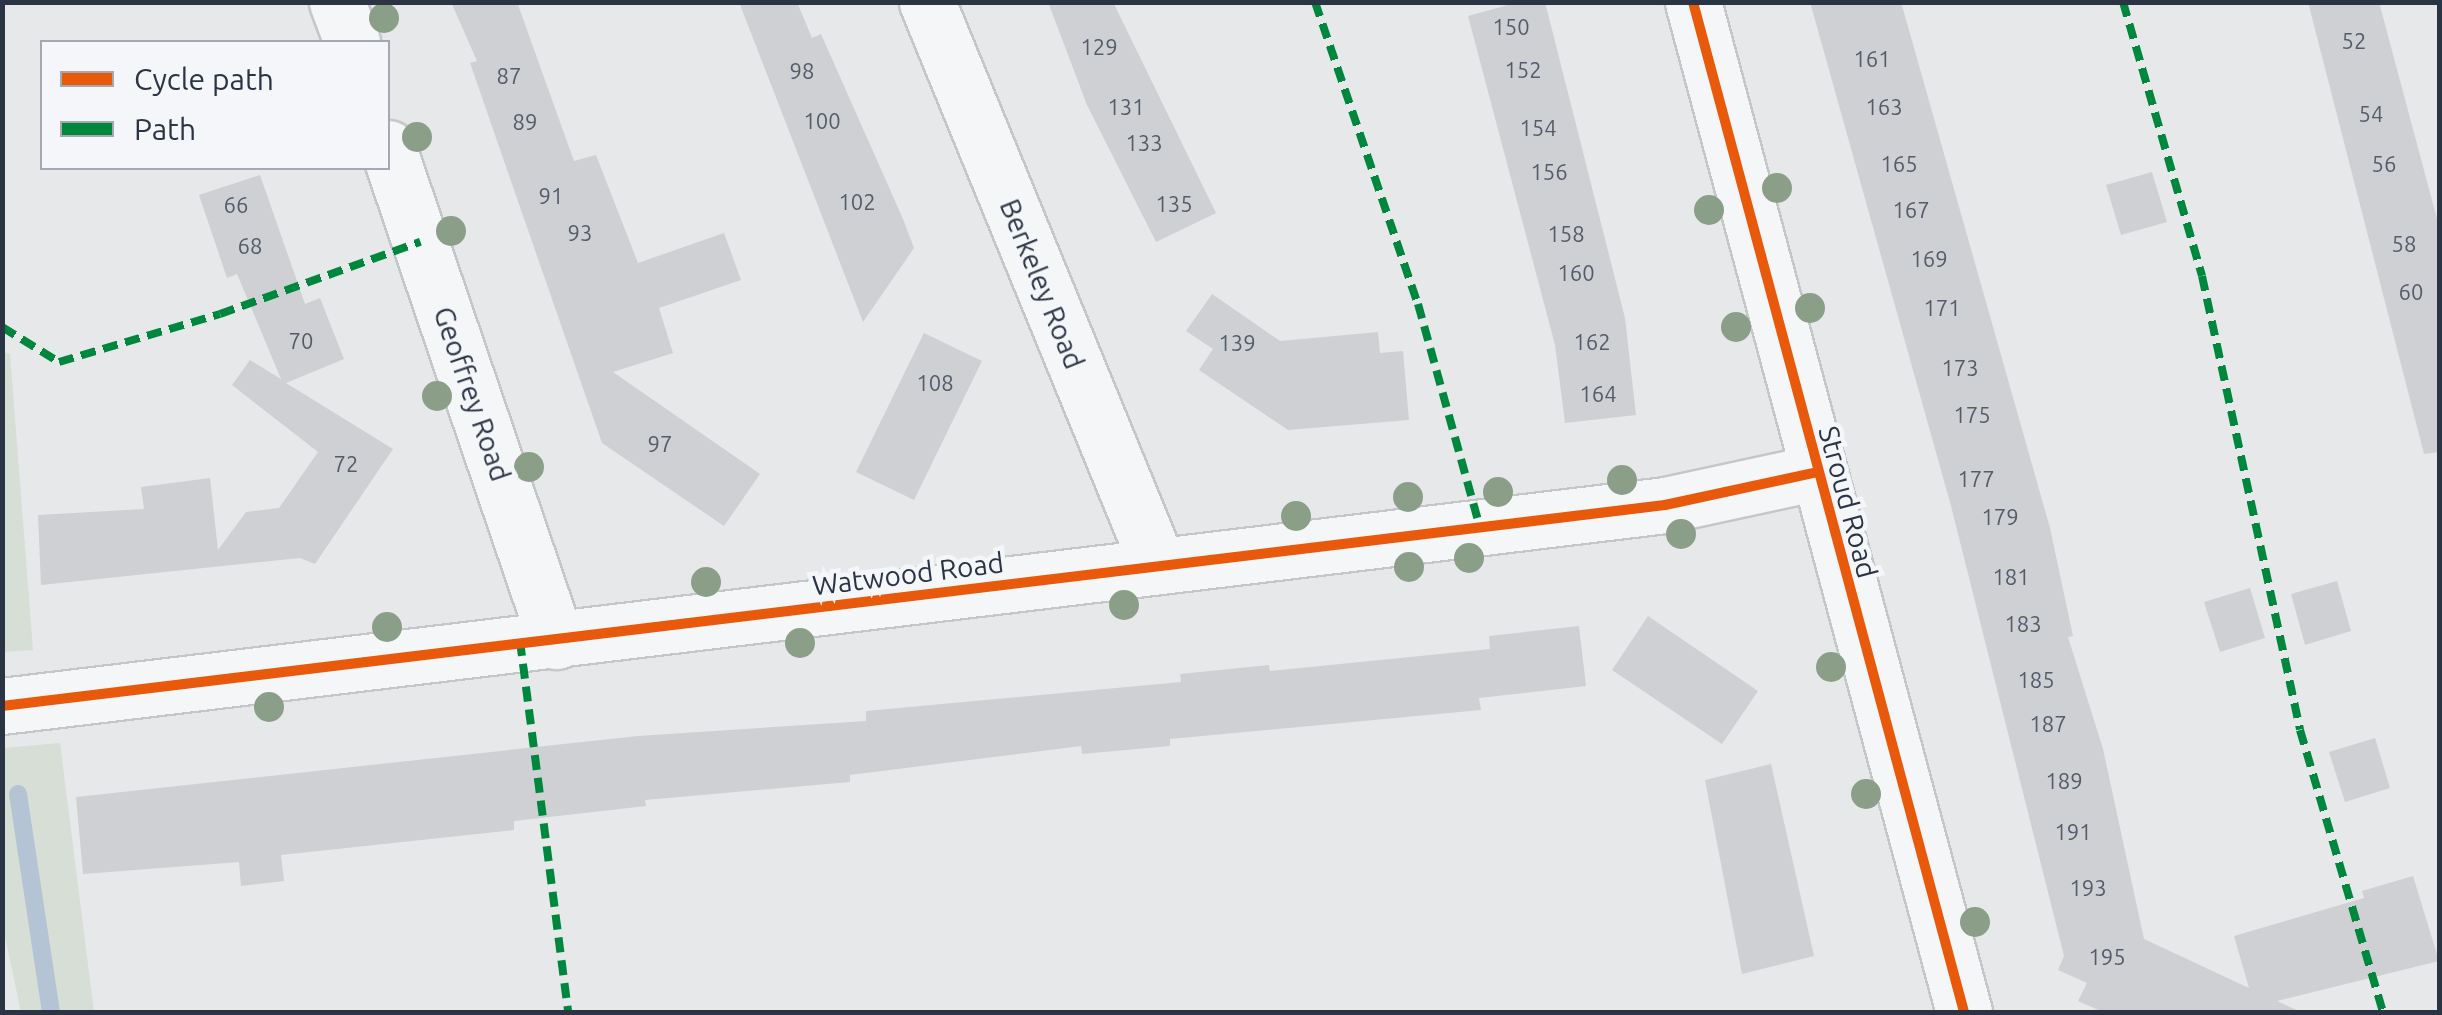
<!DOCTYPE html>
<style>
body{margin:0}
#map{position:relative;width:2442px;height:1015px;overflow:hidden;background:#e6e8ea;font-family:Ubuntu,sans-serif}
div>[style]{position:absolute}
[style*='--x']{left:calc(var(--x)*1px);top:calc(var(--y)*1px);width:calc(var(--w)*1px);rotate:calc(var(--a)*1deg)}
.green>*{inset:0;background:#d6ded6}
.stream>*{height:18px;margin:-9px;padding:0 9px;transform-origin:9px;border-radius:9px;background:#b4c4d5}
.building>*{inset:0;background:#ced0d3}
.roads{filter:drop-shadow(2px 0 #c4c6c8) drop-shadow(-2px 0 #c4c6c8) drop-shadow(0 2px #c4c6c8) drop-shadow(0 -2px #c4c6c8)}
.street>*{height:55px;margin:-27.5px;padding:0 27.5px;transform-origin:27.5px;border-radius:27.5px;background:#f5f6f7}
.quiet>*{height:8px;margin-top:-4px;transform-origin:0;background:repeating-linear-gradient(90deg,#00873e 0 15px,transparent 0 23px)}
.cycleway>*{height:10px;margin:-5px;padding:0 5px;transform-origin:5px;border-radius:5px;background:#e8590c}
.trees>*{width:30px;height:30px;margin:-15px;border-radius:50%;background:#8a9e88}
span{translate:-50% -50%;white-space:nowrap;text-align:center;line-height:1.15;-webkit-text-stroke:9px #f4f6f9;paint-order:stroke}
.number-label{font-size:22px;color:#545c69}
.number-label span{-webkit-text-stroke-width:0}
.street-label{font-size:28px;color:#2b3445}
.frame{position:absolute;inset:0;border:5px solid #2b3445;pointer-events:none}
.legend{position:absolute;left:40px;top:40px;width:350px;height:130px;box-sizing:border-box;background:#f4f6f9;border:2px solid #a4a8b1;margin:0;padding:12px 18px;list-style:none;font-size:30px;color:#2b3445}
.legend li{display:flex;align-items:center;gap:20px;height:50px}
.legend b{width:50px;border:2px solid #a4a8b1}
</style>
<div id="map">
<div class="green">
<i style="clip-path:polygon(3px 352px,10px 354px,33px 650px,3px 652px)"></i>
<i style="clip-path:polygon(60px 743px,94px 1012px,21px 1012px,3px 927px,3px 748px)"></i>
</div>
<div class="stream">
<i style="--x:18;--y:794;--w:220;--a:81.4"></i>
</div>
<div class="building">
<i style="clip-path:polygon(451px 2px,517px 2px,574px 161px,596px 155px,638px 263px,724px 233px,741px 280px,659px 308px,673px 353px,613px 372px,760px 474px,724px 526px,602px 443px,470px 63px,477px 61px)"></i>
<i style="clip-path:polygon(739px 2px,797px 2px,812px 38px,821px 34px,903px 219px,914px 248px,863px 322px)"></i>
<i style="clip-path:polygon(1048px 2px,1113px 2px,1216px 213px,1156px 242px,1087px 105px)"></i>
<i style="clip-path:polygon(1519px 2px,1545px 2px,1625px 318px,1636px 415px,1565px 423px,1555px 345px,1468px 16px)"></i>
<i style="clip-path:polygon(1810px 2px,1901px 2px,2050px 528px,2073px 636px,2068px 637px,2103px 749px,2144px 939px,2249px 988px,2234px 936px,2364px 898px,2362px 891px,2413px 876px,2439px 961px,2277px 1001px,2301px 1012px,2103px 1012px,2078px 1001px,2087px 983px,2058px 970px,2064px 956px,1951px 506px)"></i>
<i style="clip-path:polygon(2308px 2px,2379px 2px,2440px 230px,2440px 452px,2424px 454px)"></i>
<i style="clip-path:polygon(2152px 172px,2167px 222px,2121px 235px,2106px 185px)"></i>
<i style="clip-path:polygon(260px 175px,305px 304px,320px 298px,344px 359px,286px 383px,393px 449px,315px 564px,300px 558px,41px 585px,38px 515px,144px 509px,141px 487px,210px 478px,218px 550px,246px 512px,279px 508px,318px 452px,232px 385px,250px 360px,281px 379px,237px 274px,227px 278px,199px 195px)"></i>
<i style="clip-path:polygon(1212px 294px,1280px 341px,1378px 332px,1380px 353px,1403px 351px,1409px 420px,1288px 430px,1199px 370px,1213px 349px,1186px 331px)"></i>
<i style="clip-path:polygon(924px 333px,982px 361px,914px 500px,856px 472px)"></i>
<i style="clip-path:polygon(2337px 581px,2351px 631px,2305px 645px,2291px 594px)"></i>
<i style="clip-path:polygon(2250px 588px,2265px 638px,2220px 652px,2204px 602px)"></i>
<i style="clip-path:polygon(1648px 616px,1758px 691px,1722px 744px,1612px 670px)"></i>
<i style="clip-path:polygon(1579px 626px,1586px 686px,1479px 698px,1481px 710px,1170px 739px,1170px 746px,1082px 754px,1081px 746px,850px 775px,850px 782px,645px 800px,646px 806px,514px 821px,514px 830px,281px 855px,284px 881px,241px 886px,239px 862px,83px 874px,76px 797px,638px 736px,866px 721px,866px 711px,1181px 682px,1180px 674px,1269px 665px,1270px 671px,1490px 649px,1489px 636px)"></i>
<i style="clip-path:polygon(2375px 738px,2390px 788px,2345px 802px,2329px 752px)"></i>
<i style="clip-path:polygon(1771px 764px,1814px 956px,1742px 974px,1705px 780px)"></i>
</div>
<div class="roads">
<div class="street">
<i style="--x:337;--y:2;--w:43;--a:69.4"></i>
<i style="--x:927;--y:2;--w:609;--a:67.73"></i>
<i style="--x:1693;--y:2;--w:1046;--a:74.98"></i>
<i style="--x:388;--y:148;--w:521;--a:71.18"></i>
<i style="--x:2;--y:706;--w:1675;--a:-6.89"></i>
<i style="--x:1665;--y:505;--w:157;--a:-12.2"></i>
</div>
</div>
<div class="quiet">
<i style="--x:1315;--y:2;--w:319;--a:71.2"></i>
<i style="--x:1418;--y:304;--w:231;--a:74.5"></i>
<i style="--x:2123;--y:2;--w:285;--a:73.9"></i>
<i style="--x:2202;--y:276;--w:464;--a:77.8"></i>
<i style="--x:2300;--y:730;--w:294;--a:73.6"></i>
<i style="--x:2;--y:327;--w:67;--a:31.6"></i>
<i style="--x:59;--y:362;--w:168;--a:-16.6"></i>
<i style="--x:220;--y:314;--w:213;--a:-19.8"></i>
<i style="--x:520;--y:641;--w:374;--a:82.6"></i>
</div>
<div class="cycleway">
<i style="--x:1693;--y:2;--w:1046;--a:74.98"></i>
<i style="--x:2;--y:706;--w:1675;--a:-6.89"></i>
<i style="--x:1665;--y:505;--w:157;--a:-12.2"></i>
</div>
<div class="trees">
<i style="left:384px;top:18px"></i>
<i style="left:417px;top:137px"></i>
<i style="left:1777px;top:188px"></i>
<i style="left:1709px;top:210px"></i>
<i style="left:451px;top:231px"></i>
<i style="left:1810px;top:308px"></i>
<i style="left:1736px;top:327px"></i>
<i style="left:437px;top:396px"></i>
<i style="left:529px;top:467px"></i>
<i style="left:1622px;top:480px"></i>
<i style="left:1498px;top:492px"></i>
<i style="left:1408px;top:497px"></i>
<i style="left:1296px;top:516px"></i>
<i style="left:1681px;top:534px"></i>
<i style="left:1469px;top:558px"></i>
<i style="left:1409px;top:567px"></i>
<i style="left:706px;top:582px"></i>
<i style="left:1124px;top:605px"></i>
<i style="left:387px;top:627px"></i>
<i style="left:800px;top:643px"></i>
<i style="left:1831px;top:667px"></i>
<i style="left:269px;top:707px"></i>
<i style="left:1866px;top:794px"></i>
<i style="left:1975px;top:922px"></i>
</div>
<div class="number-label">
<span style="left:1511px;top:27px">150</span>
<span style="left:2354px;top:41px">52</span>
<span style="left:1099px;top:47px">129</span>
<span style="left:1872px;top:59px">161</span>
<span style="left:1523px;top:70px">152</span>
<span style="left:802px;top:71px">98</span>
<span style="left:509px;top:76px">87</span>
<span style="left:1126px;top:107px">131</span>
<span style="left:1884px;top:107px">163</span>
<span style="left:2371px;top:114px">54</span>
<span style="left:822px;top:121px">100</span>
<span style="left:525px;top:122px">89</span>
<span style="left:1538px;top:128px">154</span>
<span style="left:1144px;top:143px">133</span>
<span style="left:1899px;top:164px">165</span>
<span style="left:2384px;top:164px">56</span>
<span style="left:1549px;top:172px">156</span>
<span style="left:551px;top:196px">91</span>
<span style="left:857px;top:202px">102</span>
<span style="left:1174px;top:204px">135</span>
<span style="left:236px;top:205px">66</span>
<span style="left:1911px;top:210px">167</span>
<span style="left:580px;top:233px">93</span>
<span style="left:1566px;top:234px">158</span>
<span style="left:2404px;top:244px">58</span>
<span style="left:250px;top:246px">68</span>
<span style="left:1929px;top:259px">169</span>
<span style="left:1576px;top:273px">160</span>
<span style="left:2411px;top:292px">60</span>
<span style="left:1942px;top:308px">171</span>
<span style="left:301px;top:341px">70</span>
<span style="left:1592px;top:342px">162</span>
<span style="left:1237px;top:343px">139</span>
<span style="left:1960px;top:368px">173</span>
<span style="left:935px;top:383px">108</span>
<span style="left:1598px;top:394px">164</span>
<span style="left:1972px;top:415px">175</span>
<span style="left:660px;top:444px">97</span>
<span style="left:346px;top:464px">72</span>
<span style="left:1976px;top:479px">177</span>
<span style="left:2000px;top:517px">179</span>
<span style="left:2011px;top:577px">181</span>
<span style="left:2023px;top:624px">183</span>
<span style="left:2036px;top:680px">185</span>
<span style="left:2048px;top:724px">187</span>
<span style="left:2064px;top:781px">189</span>
<span style="left:2073px;top:832px">191</span>
<span style="left:2088px;top:888px">193</span>
<span style="left:2107px;top:957px">195</span>
</div>
<div class="street-label">
<span style="left:1042px;top:284px;rotate:68deg">Berkeley Road</span>
<span style="left:472px;top:394px;rotate:71deg">Geoffrey Road</span>
<span style="left:1848px;top:502px;rotate:75deg">Stroud Road</span>
<span style="left:908px;top:574px;rotate:-7deg">Watwood Road</span>
</div>
<div class="frame"></div>
<ul class="legend">
<li><b style="height:12px;background:#e8590c"></b>Cycle path</li>
<li><b style="height:12px;background:#00873e"></b>Path</li>
</ul>
</div>
